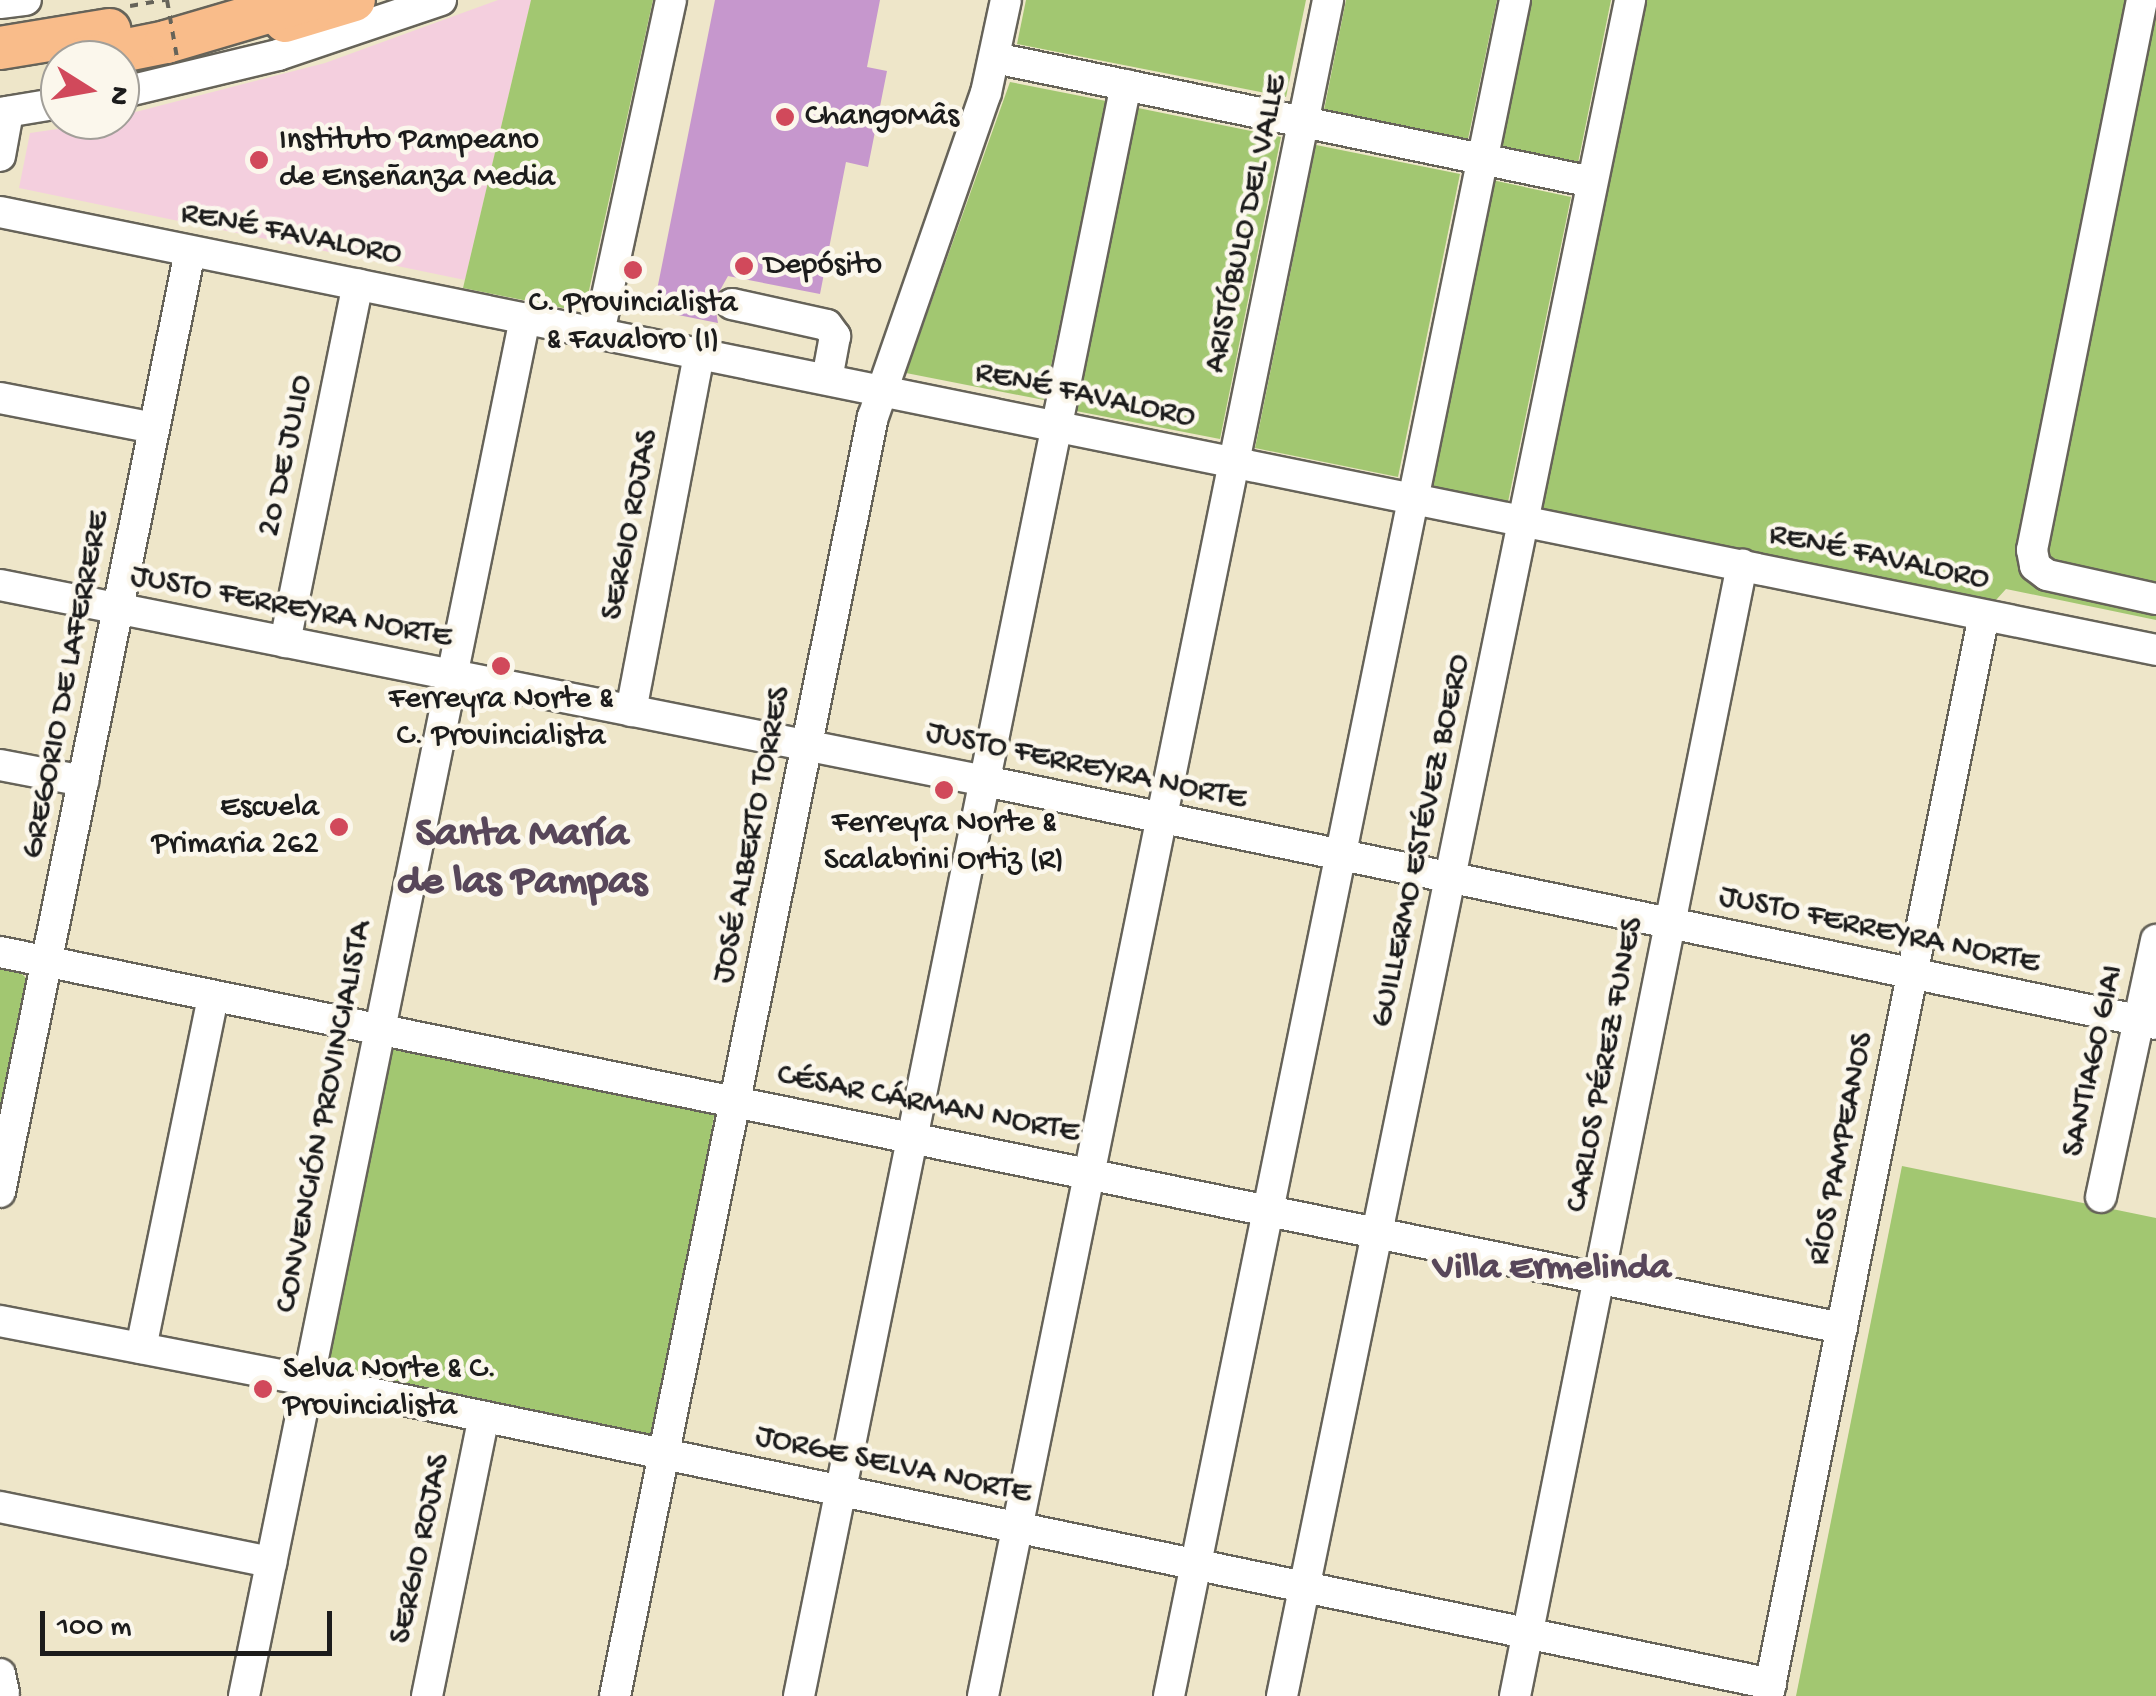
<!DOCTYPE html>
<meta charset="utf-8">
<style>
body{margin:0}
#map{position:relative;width:2156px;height:1696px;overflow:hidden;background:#eee6c9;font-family:"Gochi Hand",sans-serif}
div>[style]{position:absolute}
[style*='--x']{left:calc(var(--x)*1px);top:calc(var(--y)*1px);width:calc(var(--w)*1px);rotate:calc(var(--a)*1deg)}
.built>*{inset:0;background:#f4cfde}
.green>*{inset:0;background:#a2c771}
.building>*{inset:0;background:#c697cd}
.path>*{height:4px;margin-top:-2px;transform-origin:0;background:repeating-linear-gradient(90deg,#666359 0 8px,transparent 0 16px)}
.roads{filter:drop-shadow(2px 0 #666359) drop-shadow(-2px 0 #666359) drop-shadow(0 2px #666359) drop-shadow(0 -2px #666359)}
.minor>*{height:30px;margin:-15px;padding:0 15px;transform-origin:15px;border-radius:15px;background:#fff}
.highway>*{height:42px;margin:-21px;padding:0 21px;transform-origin:21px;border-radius:21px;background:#f9bc8a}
.path-bridge>*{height:4px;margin-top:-2px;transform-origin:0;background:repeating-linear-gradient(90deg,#666359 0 8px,transparent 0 16px)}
.dots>*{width:28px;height:28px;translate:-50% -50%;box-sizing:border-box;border:5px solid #fbf7ec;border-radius:50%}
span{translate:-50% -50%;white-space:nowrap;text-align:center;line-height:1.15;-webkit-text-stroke:9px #fbf7ec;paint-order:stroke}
.poi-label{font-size:32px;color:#1c1c1c}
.left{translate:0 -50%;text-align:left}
.right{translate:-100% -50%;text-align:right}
.street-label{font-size:32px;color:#1c1c1c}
.quarter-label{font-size:38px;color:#58475a;font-weight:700}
.district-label{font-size:42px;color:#58475a;font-weight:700}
.north{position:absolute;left:40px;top:40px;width:100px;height:100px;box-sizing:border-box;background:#fbf7ec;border:2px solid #a29f99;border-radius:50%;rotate:101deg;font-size:28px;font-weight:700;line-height:40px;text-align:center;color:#1c1c1c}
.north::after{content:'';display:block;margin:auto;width:35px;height:45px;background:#d1495b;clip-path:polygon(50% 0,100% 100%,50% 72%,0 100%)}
.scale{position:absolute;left:40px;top:1611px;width:292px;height:45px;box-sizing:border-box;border:5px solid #1c1c1c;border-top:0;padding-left:12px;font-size:30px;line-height:35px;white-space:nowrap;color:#1c1c1c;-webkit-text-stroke:8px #fbf7ec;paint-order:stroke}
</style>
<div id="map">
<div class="built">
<i style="clip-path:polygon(498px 0,531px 0,465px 280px,19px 188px,30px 133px,120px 120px,120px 116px,325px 63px)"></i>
</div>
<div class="green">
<i style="clip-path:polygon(531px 0,653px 0,588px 295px,583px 305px,573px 310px,463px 288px)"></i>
<i style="clip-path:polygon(1026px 0,1306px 0,1286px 97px,1017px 44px)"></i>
<i style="clip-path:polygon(1346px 0,1497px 0,1468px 139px,1324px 110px)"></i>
<i style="clip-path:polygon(1529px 0,1611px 0,1578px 163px,1499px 147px)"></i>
<i style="clip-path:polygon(1644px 0,2156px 0,2156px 620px,2006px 589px,1996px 600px,1540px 509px)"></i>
<i style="clip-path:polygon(1010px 82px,1106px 101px,1044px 400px,906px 373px)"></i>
<i style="clip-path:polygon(1138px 108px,1281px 137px,1220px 439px,1076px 411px)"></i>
<i style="clip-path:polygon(1316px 145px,1460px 174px,1398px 477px,1255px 448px)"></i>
<i style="clip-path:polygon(1492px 180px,1571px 197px,1508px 502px,1430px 486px)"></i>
<i style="clip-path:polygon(0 967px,19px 971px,28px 980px,0 1122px)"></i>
<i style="clip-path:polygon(393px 1046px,715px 1111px,656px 1426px,649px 1435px,328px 1367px,389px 1051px)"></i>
<i style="clip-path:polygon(1902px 1166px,2156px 1218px,2156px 1696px,1796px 1696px)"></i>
</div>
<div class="building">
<i style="clip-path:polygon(715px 0,880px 0,867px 67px,887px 71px,868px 167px,846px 162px,820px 294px,728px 276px,714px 301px,718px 323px,653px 310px)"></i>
</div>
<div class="path">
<i style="--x:130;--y:6;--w:36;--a:-10"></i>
</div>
<div class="roads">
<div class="minor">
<i style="--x:2142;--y:0;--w:561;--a:101.31"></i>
<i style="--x:2032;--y:550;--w:16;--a:79"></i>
<i style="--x:2035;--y:566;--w:15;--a:37"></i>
<i style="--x:2047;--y:575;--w:112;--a:12.4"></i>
<i style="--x:0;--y:3;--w:26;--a:-7"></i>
<i style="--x:995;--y:58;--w:610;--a:11.73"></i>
<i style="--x:120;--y:93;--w:163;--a:-13.5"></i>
<i style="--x:278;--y:55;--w:172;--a:-18.6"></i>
<i style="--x:0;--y:113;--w:61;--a:-9.5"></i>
<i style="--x:0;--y:156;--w:45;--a:-79.7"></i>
<i style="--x:0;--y:212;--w:2200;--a:11.48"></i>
<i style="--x:732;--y:304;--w:97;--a:12.5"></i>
<i style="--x:827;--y:325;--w:14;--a:54"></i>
<i style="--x:835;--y:336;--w:44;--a:100.5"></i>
<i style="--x:599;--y:333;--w:341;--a:-77.8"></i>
<i style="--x:0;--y:398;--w:157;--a:11"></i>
<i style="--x:0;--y:585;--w:1004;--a:11.25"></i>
<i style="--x:985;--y:781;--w:1196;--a:11.72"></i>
<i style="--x:285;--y:642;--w:365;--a:-78.5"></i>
<i style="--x:631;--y:711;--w:364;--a:-79.2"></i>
<i style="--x:0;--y:765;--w:85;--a:10.9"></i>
<i style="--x:0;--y:952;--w:1880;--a:11.54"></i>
<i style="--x:0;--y:1192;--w:960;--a:-78.58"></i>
<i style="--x:2101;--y:1197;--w:263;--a:-77.9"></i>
<i style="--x:0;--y:1321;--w:323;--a:10.9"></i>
<i style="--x:317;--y:1382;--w:1485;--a:11.73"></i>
<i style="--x:141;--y:1348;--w:359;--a:-78.4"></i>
<i style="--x:0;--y:1507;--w:277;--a:11.5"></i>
<i style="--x:0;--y:1674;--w:19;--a:78"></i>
<i style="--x:244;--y:1696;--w:1406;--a:-78.47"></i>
<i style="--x:427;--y:1696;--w:285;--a:-78.5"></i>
<i style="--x:615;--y:1696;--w:1305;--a:-78.6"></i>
<i style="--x:873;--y:417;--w:343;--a:-70.8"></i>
<i style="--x:986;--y:93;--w:95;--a:-77.9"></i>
<i style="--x:799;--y:1696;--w:1644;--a:-78.53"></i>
<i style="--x:983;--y:1696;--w:1731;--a:-78.5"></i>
<i style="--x:1169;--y:1696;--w:1731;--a:-78.47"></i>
<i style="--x:1282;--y:1696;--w:1731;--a:-78.4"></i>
<i style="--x:1515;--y:1696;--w:1154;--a:-78.65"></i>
<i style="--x:1768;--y:1696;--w:1102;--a:-78.7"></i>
</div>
<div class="highway">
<i style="--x:285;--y:21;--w:72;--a:-16.9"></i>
<i style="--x:0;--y:48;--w:111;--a:-9.3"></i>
<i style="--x:77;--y:60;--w:91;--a:-11.4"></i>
<i style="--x:166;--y:42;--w:149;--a:-16.4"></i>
</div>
</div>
<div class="path-bridge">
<i style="--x:167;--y:0;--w:59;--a:80.2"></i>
</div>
<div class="dots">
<i style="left:785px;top:117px;background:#d1495b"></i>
<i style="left:259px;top:160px;background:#d1495b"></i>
<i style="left:744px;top:266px;background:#d1495b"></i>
<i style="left:633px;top:270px;background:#d1495b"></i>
<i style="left:501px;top:666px;background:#d1495b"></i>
<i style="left:944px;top:790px;background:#d1495b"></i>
<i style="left:339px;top:827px;background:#d1495b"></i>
<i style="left:263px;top:1389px;background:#d1495b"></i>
</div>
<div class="poi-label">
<span class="left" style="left:805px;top:117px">ChangoMâs</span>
<span class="left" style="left:279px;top:160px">Instituto Pampeano<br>de Enseñanza Media</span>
<span class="left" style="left:764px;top:266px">Depósito</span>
<span style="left:633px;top:323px">C. Provincialista<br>&amp; Favaloro (I)</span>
<span style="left:501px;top:719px">Ferreyra Norte &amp;<br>C. Provincialista</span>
<span class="right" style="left:319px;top:827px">Escuela<br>Primaria 262</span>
<span style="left:944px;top:843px">Ferreyra Norte &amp;<br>Scalabrini Ortiz (R)</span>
<span class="left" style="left:283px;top:1389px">Selva Norte &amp; C.<br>Provincialista</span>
</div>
<div class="street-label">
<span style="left:1247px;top:224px;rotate:-78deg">ARISTÓBULO DEL VALLE</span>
<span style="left:291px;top:235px;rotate:11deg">RENÉ FAVALORO</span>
<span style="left:1085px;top:396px;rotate:12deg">RENÉ FAVALORO</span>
<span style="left:287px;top:456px;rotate:-78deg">20 DE JULIO</span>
<span style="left:631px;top:525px;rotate:-79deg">SERGIO ROJAS</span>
<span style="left:1879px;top:558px;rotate:12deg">RENÉ FAVALORO</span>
<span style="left:291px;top:608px;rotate:11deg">JUSTO FERREYRA NORTE</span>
<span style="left:67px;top:685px;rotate:-79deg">GREGORIO DE LAFERRERE</span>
<span style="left:1086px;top:767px;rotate:12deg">JUSTO FERREYRA NORTE</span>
<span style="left:753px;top:835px;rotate:-79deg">JOSÉ ALBERTO TORRES</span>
<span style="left:1422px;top:841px;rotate:-78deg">GUILLERMO ESTÉVEZ BOERO</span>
<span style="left:1879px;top:931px;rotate:12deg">JUSTO FERREYRA NORTE</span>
<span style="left:2094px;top:1061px;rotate:-78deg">SANTIAGO GIAI</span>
<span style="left:1606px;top:1065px;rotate:-79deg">CARLOS PÉREZ FUNES</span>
<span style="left:928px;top:1105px;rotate:11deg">CÉSAR CÁRMAN NORTE</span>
<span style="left:325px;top:1117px;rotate:-79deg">CONVENCIÓN PROVINCIALISTA</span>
<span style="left:1842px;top:1149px;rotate:-79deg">RÍOS PAMPEANOS</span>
<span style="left:893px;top:1466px;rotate:12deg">JORGE SELVA NORTE</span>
<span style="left:421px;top:1549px;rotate:-78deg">SERGIO ROJAS</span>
</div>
<div class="quarter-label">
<span style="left:1552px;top:1270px">Villa Ermelinda</span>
</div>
<div class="district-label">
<span style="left:522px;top:860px">Santa María<br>de las Pampas</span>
</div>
<div class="north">N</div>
<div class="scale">100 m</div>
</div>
